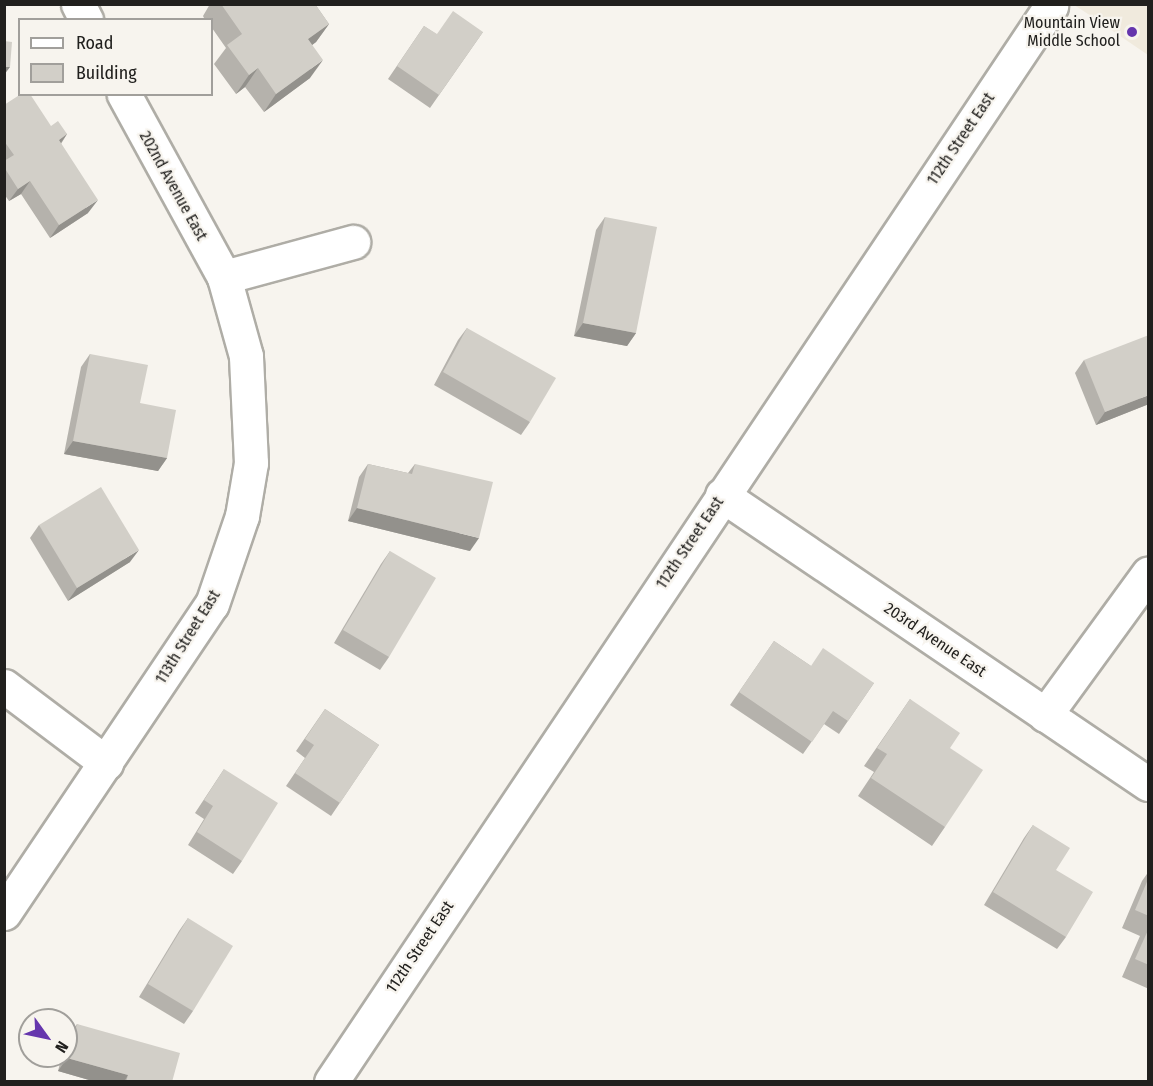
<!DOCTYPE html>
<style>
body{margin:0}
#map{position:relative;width:1153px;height:1086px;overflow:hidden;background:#f7f4ee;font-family:"Fira Sans Condensed",sans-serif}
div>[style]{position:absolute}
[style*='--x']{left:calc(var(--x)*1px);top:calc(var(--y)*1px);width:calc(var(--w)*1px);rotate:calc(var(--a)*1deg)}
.built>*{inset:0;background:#f0eadd}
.roads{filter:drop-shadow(2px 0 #afada6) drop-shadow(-2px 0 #afada6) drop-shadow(0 2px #afada6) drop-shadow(0 -2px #afada6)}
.minor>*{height:33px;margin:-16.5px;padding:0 16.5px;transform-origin:16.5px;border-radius:16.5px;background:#fff}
.wall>*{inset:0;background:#b5b2ac}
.shaded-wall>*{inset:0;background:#93918c}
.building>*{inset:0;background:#d2cfc8}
.dots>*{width:16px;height:16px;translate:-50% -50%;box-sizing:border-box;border:3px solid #f7f4ee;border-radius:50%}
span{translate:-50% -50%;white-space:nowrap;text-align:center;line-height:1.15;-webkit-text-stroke:4.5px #f7f4ee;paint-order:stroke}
.poi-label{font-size:16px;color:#21201e}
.right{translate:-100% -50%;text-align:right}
.street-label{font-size:16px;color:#21201e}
.frame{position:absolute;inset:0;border:6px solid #21201e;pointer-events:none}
.legend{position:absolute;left:18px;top:18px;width:195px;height:78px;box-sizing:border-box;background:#f7f4ee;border:2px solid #a19f9b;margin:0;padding:8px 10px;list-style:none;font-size:18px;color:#21201e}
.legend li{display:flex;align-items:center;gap:12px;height:30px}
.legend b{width:30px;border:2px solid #a19f9b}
.north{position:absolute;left:18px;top:1008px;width:60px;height:60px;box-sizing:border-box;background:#f7f4ee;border:2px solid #a19f9b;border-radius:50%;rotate:123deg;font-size:16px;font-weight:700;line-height:24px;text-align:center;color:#21201e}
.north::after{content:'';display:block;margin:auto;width:21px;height:27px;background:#6536ad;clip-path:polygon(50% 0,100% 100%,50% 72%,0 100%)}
</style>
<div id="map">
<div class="built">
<i style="clip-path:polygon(1074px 5px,1148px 5px,1148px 55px,1082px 10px)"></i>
</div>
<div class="roads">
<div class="minor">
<i style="--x:78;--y:4;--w:18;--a:63"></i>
<i style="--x:224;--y:277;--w:134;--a:-15.2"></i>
<i style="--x:722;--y:495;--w:515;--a:34.15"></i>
<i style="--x:4;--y:686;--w:128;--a:37"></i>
<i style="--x:1045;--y:715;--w:175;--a:-53.9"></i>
<i style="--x:4;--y:913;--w:372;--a:-56.1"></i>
<i style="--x:212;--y:604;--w:93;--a:-71.2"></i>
<i style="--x:242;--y:516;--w:54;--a:-80.4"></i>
<i style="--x:251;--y:463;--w:107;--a:-92.7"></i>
<i style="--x:246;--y:356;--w:82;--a:-105.6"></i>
<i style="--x:224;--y:277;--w:209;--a:-118.7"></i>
<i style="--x:331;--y:1082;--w:1295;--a:-56.21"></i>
</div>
</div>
<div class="wall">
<i style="clip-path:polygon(210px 4px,315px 4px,329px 24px,316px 42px,312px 45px,310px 78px,264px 112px,245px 87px,236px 94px,214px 64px,226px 48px,212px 28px,212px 20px,205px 20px,203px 16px)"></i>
<i style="clip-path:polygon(424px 26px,436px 34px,483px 32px,430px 108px,388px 79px)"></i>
<i style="clip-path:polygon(4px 105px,67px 134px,61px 144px,88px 213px,50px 238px,21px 194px,9px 201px,4px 194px)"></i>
<i style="clip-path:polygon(605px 217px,636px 333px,627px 346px,574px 336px,596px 230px)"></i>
<i style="clip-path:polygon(467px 328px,530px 422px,521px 435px,434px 385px,458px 340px)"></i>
<i style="clip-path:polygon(90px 354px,140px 403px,167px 458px,158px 471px,64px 454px,81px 367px)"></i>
<i style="clip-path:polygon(1084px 360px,1149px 404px,1096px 425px,1075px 373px)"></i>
<i style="clip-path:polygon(368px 464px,408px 473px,415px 464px,470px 551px,348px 521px,359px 477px)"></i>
<i style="clip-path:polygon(39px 525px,130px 562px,68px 601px,30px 538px)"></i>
<i style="clip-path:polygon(390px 551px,389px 657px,380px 670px,334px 643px,381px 564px)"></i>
<i style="clip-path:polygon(774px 641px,811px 666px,874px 683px,839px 734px,824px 724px,803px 754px,730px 705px)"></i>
<i style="clip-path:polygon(910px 699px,950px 748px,945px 827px,932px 846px,858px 796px,874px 772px,864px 766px)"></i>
<i style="clip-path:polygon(325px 709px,379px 745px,331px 816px,286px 786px,305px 758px,296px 751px)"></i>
<i style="clip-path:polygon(224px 769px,242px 861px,233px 874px,188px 845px,204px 819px,195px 813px)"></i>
<i style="clip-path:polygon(1033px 825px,1056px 870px,1066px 937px,1057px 949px,984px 905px,1024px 838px)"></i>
<i style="clip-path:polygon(1149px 871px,1149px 989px,1122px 977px,1140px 936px,1122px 928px,1142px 881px)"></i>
<i style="clip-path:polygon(188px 918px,193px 1011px,184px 1024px,139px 997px,179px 931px)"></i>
<i style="clip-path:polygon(77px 1024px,172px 1082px,96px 1082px,58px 1071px,62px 1056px,66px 1056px,66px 1042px,68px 1037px)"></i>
</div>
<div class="shaded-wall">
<i style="clip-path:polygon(329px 24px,316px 42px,295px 58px,308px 39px)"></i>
<i style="clip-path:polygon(323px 60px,310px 78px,264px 112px,276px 94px)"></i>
<i style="clip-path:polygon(4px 67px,10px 67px,4px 75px)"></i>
<i style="clip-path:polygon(258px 68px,245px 87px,236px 94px,249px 75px)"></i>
<i style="clip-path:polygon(67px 134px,58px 147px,59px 140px)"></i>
<i style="clip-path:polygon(30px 181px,21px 194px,9px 201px,18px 189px)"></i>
<i style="clip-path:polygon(98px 200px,88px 213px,50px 238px,59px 225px)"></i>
<i style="clip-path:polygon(583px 323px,636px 333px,627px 346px,574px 336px)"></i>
<i style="clip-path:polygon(1149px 395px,1149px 404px,1096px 425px,1105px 412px)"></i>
<i style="clip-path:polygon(73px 441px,167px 458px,158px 471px,64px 454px)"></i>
<i style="clip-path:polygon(357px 508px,479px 538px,470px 551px,348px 521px)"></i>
<i style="clip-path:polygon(139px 550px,130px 562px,68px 601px,77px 588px)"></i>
<i style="clip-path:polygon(67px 1058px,128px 1075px,124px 1082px,96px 1082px,58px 1071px)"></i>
</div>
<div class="building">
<i style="clip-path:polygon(221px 4px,315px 4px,329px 24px,308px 39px,323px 60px,276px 94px,258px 68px,249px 75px,227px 45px,242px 34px)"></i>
<i style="clip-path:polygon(453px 11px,483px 32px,439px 95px,397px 66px,424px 26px,437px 34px)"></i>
<i style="clip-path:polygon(4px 41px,12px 42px,10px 67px,4px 67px)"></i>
<i style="clip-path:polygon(21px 94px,30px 94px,51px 126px,58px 121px,67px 134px,59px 140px,98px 200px,59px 225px,30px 181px,18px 189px,4px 167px,4px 161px,14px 155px,4px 141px,4px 105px)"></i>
<i style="clip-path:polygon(605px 217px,657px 227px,636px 333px,583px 323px)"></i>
<i style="clip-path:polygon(467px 328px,556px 378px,530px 422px,443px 372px)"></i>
<i style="clip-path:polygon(1149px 335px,1149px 395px,1105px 412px,1084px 360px)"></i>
<i style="clip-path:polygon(90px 354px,148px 365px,140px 403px,176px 410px,167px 458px,73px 441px)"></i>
<i style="clip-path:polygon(368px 464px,412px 474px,415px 464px,493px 482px,479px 538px,357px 508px)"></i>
<i style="clip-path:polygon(101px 487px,139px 550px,77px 588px,39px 525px)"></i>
<i style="clip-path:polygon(390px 551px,436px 578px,389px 657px,343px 630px)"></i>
<i style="clip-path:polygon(774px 641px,811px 666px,823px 648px,874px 683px,848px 721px,833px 711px,812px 742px,739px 692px)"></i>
<i style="clip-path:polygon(910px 699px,960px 733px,950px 748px,983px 770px,945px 827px,871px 778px,887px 754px,877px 748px)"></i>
<i style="clip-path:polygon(325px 709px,379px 745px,340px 803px,295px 773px,314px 745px,305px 739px)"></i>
<i style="clip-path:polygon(224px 769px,278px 803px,242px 861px,197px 832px,213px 806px,204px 800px)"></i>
<i style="clip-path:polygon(1033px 825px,1070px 848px,1056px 870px,1093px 892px,1066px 937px,993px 892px)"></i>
<i style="clip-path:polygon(1149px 877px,1149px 916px,1135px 910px)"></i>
<i style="clip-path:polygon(188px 918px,233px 946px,193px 1011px,148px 984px)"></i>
<i style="clip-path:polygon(1149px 928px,1149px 965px,1135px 959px)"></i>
<i style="clip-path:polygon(77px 1024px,180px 1053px,172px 1082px,126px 1082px,128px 1075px,67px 1058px)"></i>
</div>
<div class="dots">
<i style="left:1132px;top:32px;background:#6536ad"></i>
</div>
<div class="poi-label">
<span class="right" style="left:1120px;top:32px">Mountain View<br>Middle School</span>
</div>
<div class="street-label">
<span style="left:961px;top:139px;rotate:-56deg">112th Street East</span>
<span style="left:173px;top:186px;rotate:61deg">202nd Avenue East</span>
<span style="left:690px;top:543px;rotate:-56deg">112th Street East</span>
<span style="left:188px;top:637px;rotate:-58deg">113th Street East</span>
<span style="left:935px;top:640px;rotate:34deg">203rd Avenue East</span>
<span style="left:420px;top:947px;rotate:-56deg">112th Street East</span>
</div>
<div class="frame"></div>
<ul class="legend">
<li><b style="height:8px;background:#fff"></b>Road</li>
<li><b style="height:16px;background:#d2cfc8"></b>Building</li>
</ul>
<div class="north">N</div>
</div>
